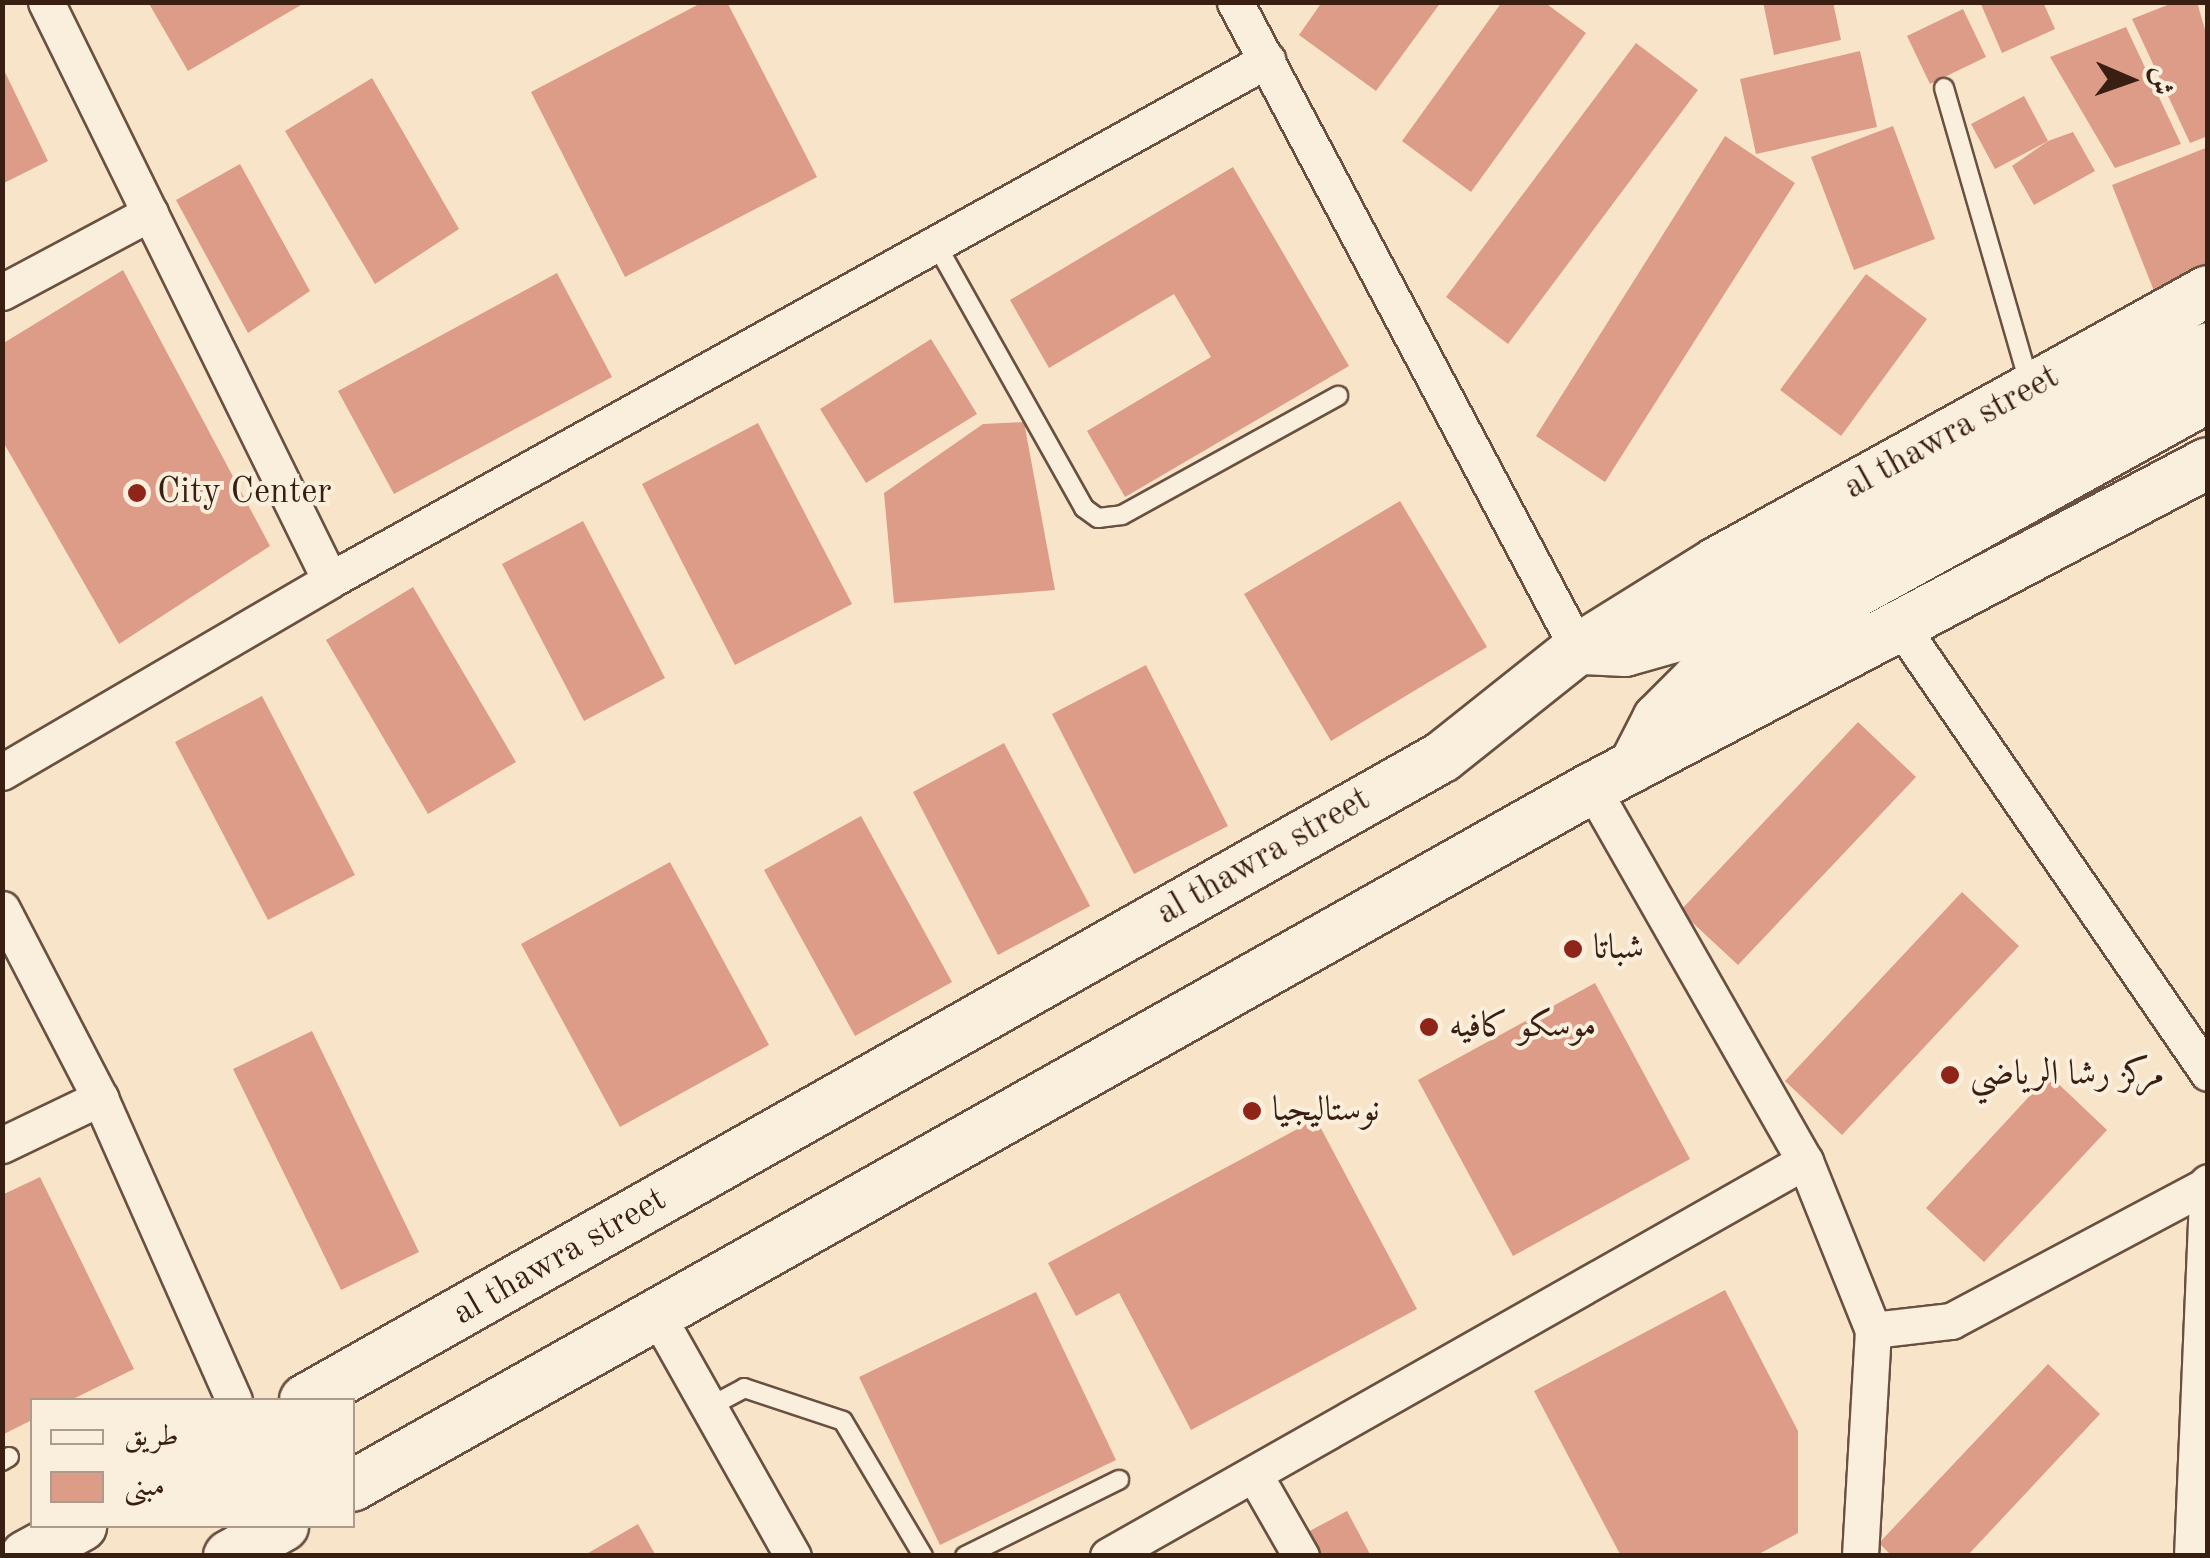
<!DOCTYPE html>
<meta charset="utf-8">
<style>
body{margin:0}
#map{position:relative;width:2210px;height:1558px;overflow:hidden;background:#f8e5c9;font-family:"Old Standard TT",Amiri,serif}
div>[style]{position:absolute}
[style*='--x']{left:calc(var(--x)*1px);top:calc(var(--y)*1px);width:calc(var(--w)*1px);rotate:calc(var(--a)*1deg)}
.building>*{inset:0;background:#dd9c87}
.roads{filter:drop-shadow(2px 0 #695040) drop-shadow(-2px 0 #695040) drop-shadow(0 2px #695040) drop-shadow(0 -2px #695040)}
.lane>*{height:18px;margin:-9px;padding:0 9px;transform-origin:9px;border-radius:9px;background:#faeedc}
.street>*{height:35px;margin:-17.5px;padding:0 17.5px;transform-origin:17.5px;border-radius:17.5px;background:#faeedc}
.secondary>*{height:50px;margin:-25px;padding:0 25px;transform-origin:25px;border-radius:25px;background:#faeedc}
.dots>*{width:28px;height:28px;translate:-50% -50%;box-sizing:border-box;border:5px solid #faeedc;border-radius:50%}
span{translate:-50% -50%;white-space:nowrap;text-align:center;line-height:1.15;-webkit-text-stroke:8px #faeedc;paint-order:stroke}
.street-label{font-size:35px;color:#391e12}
.poi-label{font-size:35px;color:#391e12}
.left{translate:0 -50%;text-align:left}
.frame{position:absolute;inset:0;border:5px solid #391e12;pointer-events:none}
.legend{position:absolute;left:30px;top:1398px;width:325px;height:130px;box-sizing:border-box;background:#faeedc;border:2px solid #ad9b8b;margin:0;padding:12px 18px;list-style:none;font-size:30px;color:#391e12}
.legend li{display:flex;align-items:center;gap:20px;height:50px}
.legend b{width:50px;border:2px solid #ad9b8b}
.north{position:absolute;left:2080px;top:30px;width:100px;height:100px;-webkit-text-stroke:8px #faeedc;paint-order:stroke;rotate:92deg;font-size:28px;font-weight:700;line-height:40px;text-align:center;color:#391e12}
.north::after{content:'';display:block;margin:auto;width:35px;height:45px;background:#391e12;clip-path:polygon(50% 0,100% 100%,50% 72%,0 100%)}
</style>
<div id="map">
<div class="building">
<i style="clip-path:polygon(148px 2px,306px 2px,188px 71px)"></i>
<i style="clip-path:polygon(703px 2px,727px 2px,817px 177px,625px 277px,531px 92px)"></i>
<i style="clip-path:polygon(1322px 2px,1441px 2px,1376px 91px,1299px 35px)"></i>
<i style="clip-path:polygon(1502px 2px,1544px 2px,1586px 33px,1471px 192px,1402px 141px)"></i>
<i style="clip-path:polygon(1763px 2px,1833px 2px,1841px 40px,1774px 55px)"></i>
<i style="clip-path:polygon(1980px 2px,2043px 2px,2055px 29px,2002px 53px)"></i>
<i style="clip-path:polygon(2175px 2px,2197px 2px,2208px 40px,2208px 136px,2190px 143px,2132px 19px)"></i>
<i style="clip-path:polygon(1963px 9px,1986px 57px,1930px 84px,1907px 36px)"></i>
<i style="clip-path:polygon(2126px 27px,2181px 144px,2115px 168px,2050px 57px)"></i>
<i style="clip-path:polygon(1636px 43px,1698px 90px,1508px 344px,1446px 297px)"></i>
<i style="clip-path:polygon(1860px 51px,1877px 127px,1756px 154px,1740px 79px)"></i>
<i style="clip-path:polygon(2px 66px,48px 161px,2px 184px)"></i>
<i style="clip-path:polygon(372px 78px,459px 229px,375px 284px,285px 131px)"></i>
<i style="clip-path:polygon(2024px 96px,2048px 141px,1995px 169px,1971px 124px)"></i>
<i style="clip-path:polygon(1893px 126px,1935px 239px,1854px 270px,1811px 157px)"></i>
<i style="clip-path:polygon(2073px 132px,2095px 171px,2034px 205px,2012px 166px,2048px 141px)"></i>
<i style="clip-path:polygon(1725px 136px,1795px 183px,1605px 482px,1536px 436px)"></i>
<i style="clip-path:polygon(2208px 147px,2208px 270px,2154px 291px,2112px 185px)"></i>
<i style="clip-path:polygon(240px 164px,310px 291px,248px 333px,176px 200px)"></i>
<i style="clip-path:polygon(1233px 167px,1349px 366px,1125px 497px,1087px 431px,1211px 357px,1174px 294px,1049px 368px,1010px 300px)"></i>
<i style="clip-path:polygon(123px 270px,270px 546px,119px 644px,2px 440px,2px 344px)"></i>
<i style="clip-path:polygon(557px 273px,612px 377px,394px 494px,338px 391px)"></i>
<i style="clip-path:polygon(1866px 274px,1927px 319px,1841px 436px,1780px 390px)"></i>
<i style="clip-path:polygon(931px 339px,977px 414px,866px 483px,820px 409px)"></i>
<i style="clip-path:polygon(1024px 422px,1055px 590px,894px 603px,884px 493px,983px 424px)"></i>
<i style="clip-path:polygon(758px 423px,852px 604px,735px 665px,642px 484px)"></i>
<i style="clip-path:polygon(1400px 501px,1487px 647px,1331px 741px,1244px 594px)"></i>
<i style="clip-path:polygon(583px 521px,665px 678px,584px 721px,502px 564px)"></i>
<i style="clip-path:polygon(413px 587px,516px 762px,428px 814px,326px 640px)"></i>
<i style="clip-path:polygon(1146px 665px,1228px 826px,1134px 874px,1052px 714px)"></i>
<i style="clip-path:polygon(262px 696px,355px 875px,268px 920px,175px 742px)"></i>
<i style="clip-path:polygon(1858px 722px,1916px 777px,1738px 965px,1680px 911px)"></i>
<i style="clip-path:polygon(1004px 743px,1090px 906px,998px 955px,913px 792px)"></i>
<i style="clip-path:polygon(861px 816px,952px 982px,855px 1036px,764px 870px)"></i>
<i style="clip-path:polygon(670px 862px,769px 1045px,620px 1127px,521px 944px)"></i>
<i style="clip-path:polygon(1962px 892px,2019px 946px,1842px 1135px,1785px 1081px)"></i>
<i style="clip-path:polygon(1595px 983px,1690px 1159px,1513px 1256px,1418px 1080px)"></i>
<i style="clip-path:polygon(312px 1031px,419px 1252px,341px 1290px,233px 1069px)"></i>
<i style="clip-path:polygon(2049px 1075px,2107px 1130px,1984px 1262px,1926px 1208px)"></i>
<i style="clip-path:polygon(1316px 1119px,1417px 1309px,1191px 1430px,1119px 1293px,1076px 1316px,1048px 1263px)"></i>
<i style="clip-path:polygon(40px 1177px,134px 1369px,71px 1400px,32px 1400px,32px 1420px,2px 1435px,2px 1195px)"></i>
<i style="clip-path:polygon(1725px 1290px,1798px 1431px,1798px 1533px,1755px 1556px,1621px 1556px,1534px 1391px)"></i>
<i style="clip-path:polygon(1036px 1292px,1116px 1460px,940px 1545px,859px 1377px)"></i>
<i style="clip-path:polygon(2048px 1364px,2100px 1414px,1967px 1556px,1892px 1556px,1879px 1543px)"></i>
<i style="clip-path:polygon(1347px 1511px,1371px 1556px,1316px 1556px,1304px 1534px)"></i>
<i style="clip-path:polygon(638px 1524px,656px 1556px,583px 1556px)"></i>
</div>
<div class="roads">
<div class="lane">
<i style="--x:1944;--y:88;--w:309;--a:73.9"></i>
<i style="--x:936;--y:244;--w:303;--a:60.7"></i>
<i style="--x:1084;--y:508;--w:17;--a:36"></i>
<i style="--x:1098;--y:518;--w:24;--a:-7"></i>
<i style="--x:1122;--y:515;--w:247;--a:-28.9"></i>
<i style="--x:709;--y:1407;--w:40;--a:-28"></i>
<i style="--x:744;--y:1388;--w:104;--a:18.4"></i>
<i style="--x:843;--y:1421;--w:157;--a:59.3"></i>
<i style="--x:2;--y:1461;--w:8;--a:-30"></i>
<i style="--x:965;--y:1556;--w:172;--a:-26.3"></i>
</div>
<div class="street">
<i style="--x:46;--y:2;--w:644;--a:63.83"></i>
<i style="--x:1235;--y:2;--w:732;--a:62.07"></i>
<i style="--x:2;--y:292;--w:168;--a:-28.1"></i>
<i style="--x:1902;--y:628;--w:540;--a:55.49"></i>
<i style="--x:2;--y:772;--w:380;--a:-30.3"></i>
<i style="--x:330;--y:580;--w:1072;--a:-29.03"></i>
<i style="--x:1592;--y:788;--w:430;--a:60.3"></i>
<i style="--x:1805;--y:1161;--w:182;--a:68.1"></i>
<i style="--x:1873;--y:1330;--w:226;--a:93.3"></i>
<i style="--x:2;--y:909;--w:213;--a:62.6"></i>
<i style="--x:100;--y:1098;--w:330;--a:66.1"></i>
<i style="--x:2;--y:1145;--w:109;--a:-25.6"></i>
<i style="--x:657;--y:1315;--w:277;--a:60.6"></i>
<i style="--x:1873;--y:1330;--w:79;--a:-6.6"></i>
<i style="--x:1951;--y:1321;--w:290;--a:-28"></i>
<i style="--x:1254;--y:1474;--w:95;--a:60.2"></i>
<i style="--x:1108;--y:1556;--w:801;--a:-29.54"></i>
<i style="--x:2192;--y:1556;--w:374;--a:-87.6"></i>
</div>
<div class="secondary">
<i style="--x:1583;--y:649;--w:42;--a:2.7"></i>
<i style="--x:1625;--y:651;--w:55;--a:-15.8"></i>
<i style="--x:1678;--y:636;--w:603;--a:-28.52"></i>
<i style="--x:1634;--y:766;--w:53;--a:-62.9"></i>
<i style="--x:1658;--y:719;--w:55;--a:-45"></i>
<i style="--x:1697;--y:680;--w:584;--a:-28.98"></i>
<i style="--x:305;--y:1400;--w:1306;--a:-29.49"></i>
<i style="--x:1442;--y:757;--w:174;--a:-38.5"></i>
<i style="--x:1578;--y:649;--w:163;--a:-31.9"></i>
<i style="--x:1716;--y:563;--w:562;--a:-28.94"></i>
<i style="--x:352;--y:1486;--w:1423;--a:-29.38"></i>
<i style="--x:1592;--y:788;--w:696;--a:-27.82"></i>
<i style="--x:26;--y:1556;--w:63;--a:-28.6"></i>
<i style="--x:229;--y:1556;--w:62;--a:-29.1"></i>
</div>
</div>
<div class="dots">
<i style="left:137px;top:493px;background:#8f2418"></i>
<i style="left:1573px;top:949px;background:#8f2418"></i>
<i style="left:1429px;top:1027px;background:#8f2418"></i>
<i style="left:1950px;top:1075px;background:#8f2418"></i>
<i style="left:1252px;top:1111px;background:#8f2418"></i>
</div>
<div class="street-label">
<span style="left:1952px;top:433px;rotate:-29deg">al thawra street</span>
<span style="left:1264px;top:857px;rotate:-30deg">al thawra street</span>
<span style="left:560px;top:1257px;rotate:-30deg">al thawra street</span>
</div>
<div class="poi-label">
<span class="left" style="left:157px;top:493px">City Center</span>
<span class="left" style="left:1593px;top:949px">شباتا</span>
<span class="left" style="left:1449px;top:1027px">موسكو كافيه</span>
<span class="left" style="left:1970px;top:1075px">مركز رشا الرياضي</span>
<span class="left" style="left:1272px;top:1111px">نوستاليجيا</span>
</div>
<div class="frame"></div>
<ul class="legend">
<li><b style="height:12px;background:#faeedc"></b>طريق</li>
<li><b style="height:28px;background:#dd9c87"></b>مبنى</li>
</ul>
<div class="north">ش</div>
</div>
